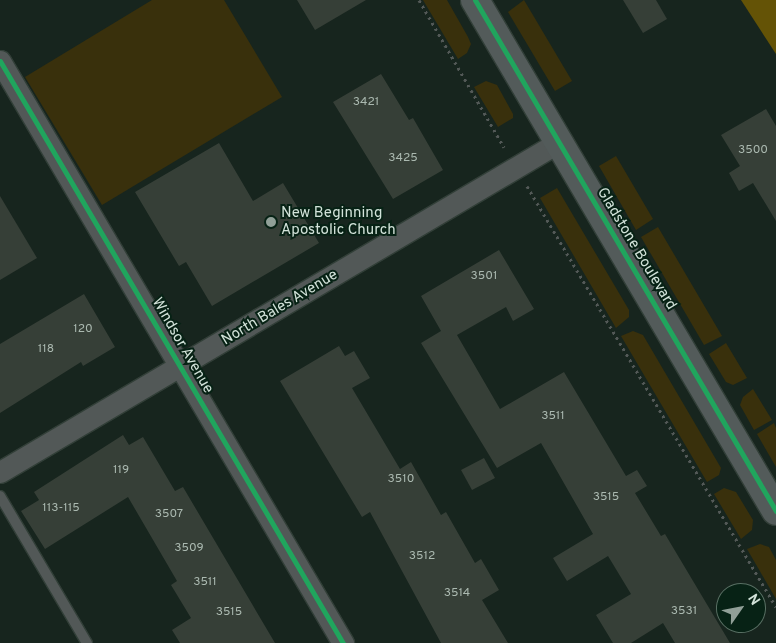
<!DOCTYPE html>
<style>
body{margin:0}
#map{position:relative;width:776px;height:643px;overflow:hidden;background:#17251e;font-family:Overpass,sans-serif}
div>[style]{position:absolute}
[style*='--x']{left:calc(var(--x)*1px);top:calc(var(--y)*1px);width:calc(var(--w)*1px);rotate:calc(var(--a)*1deg)}
.green>*{inset:0;background:#39300c}
.forest>*{inset:0;background:#645306}
.building>*{inset:0;background:#363f37}
.path>*{height:3px;margin-top:-1.5px;transform-origin:0;background:repeating-linear-gradient(90deg,#535957 0 2.5px,transparent 0 6.5px)}
.roads{filter:drop-shadow(1px 0 #323f38) drop-shadow(-1px 0 #323f38) drop-shadow(0 1px #323f38) drop-shadow(0 -1px #323f38)}
.lane>*{height:10px;margin:-5px;padding:0 5px;transform-origin:5px;border-radius:5px;background:#525857}
.street>*{height:21px;margin:-10.5px;padding:0 10.5px;transform-origin:10.5px;border-radius:10.5px;background:#525857}
.secondary>*{height:28px;margin:-14px;padding:0 14px;transform-origin:14px;border-radius:14px;background:#535b5a}
.cycleway>*{height:5px;margin:-2.5px;padding:0 2.5px;transform-origin:2.5px;border-radius:2.5px;background:#20a55d}
.dots>*{width:14px;height:14px;translate:-50% -50%;box-sizing:border-box;border:2px solid #072215;border-radius:50%}
span{translate:-50% -50%;white-space:nowrap;text-align:center;line-height:1.15;-webkit-text-stroke:4px #072215;paint-order:stroke}
.number-label{font-size:12px;color:#abb9b0}
.number-label span{-webkit-text-stroke-width:0}
.poi-label{font-size:15px;color:#d2e2d9}
.left{translate:0 -50%;text-align:left}
.street-label{font-size:15px;color:#d2e2d9}
.north{position:absolute;left:716px;top:583px;width:50px;height:50px;box-sizing:border-box;background:#072215;border:1px solid #586f63;border-radius:50%;rotate:57deg;font-size:14px;font-weight:700;line-height:20px;text-align:center;color:#d2e2d9}
.north::after{content:'';display:block;margin:auto;width:18px;height:22px;background:#91a098;clip-path:polygon(50% 0,100% 100%,50% 72%,0 100%)}
</style>
<div id="map">
<div class="green">
<i style="clip-path:polygon(152px 0,224px 0,282px 97px,102px 205px,25px 77px)"></i>
<i style="clip-path:polygon(423px 0,447px 0,468px 37px,471px 44px,467px 53px,458px 59px)"></i>
<i style="clip-path:polygon(524px 0,572px 81px,555px 91px,508px 12px)"></i>
<i style="clip-path:polygon(486px 81px,497px 85px,513px 114px,513px 118px,498px 127px,474px 87px)"></i>
<i style="clip-path:polygon(616px 156px,653px 219px,636px 230px,599px 166px)"></i>
<i style="clip-path:polygon(557px 188px,629px 310px,629px 317px,616px 328px,540px 198px)"></i>
<i style="clip-path:polygon(658px 227px,722px 336px,704px 345px,641px 237px)"></i>
<i style="clip-path:polygon(633px 331px,643px 335px,721px 468px,719px 475px,707px 482px,621px 336px)"></i>
<i style="clip-path:polygon(726px 343px,747px 378px,733px 385px,726px 382px,709px 354px)"></i>
<i style="clip-path:polygon(753px 389px,772px 420px,754px 430px,740px 405px,743px 397px)"></i>
<i style="clip-path:polygon(774px 423px,776px 428px,776px 467px,757px 434px)"></i>
<i style="clip-path:polygon(724px 488px,736px 492px,753px 520px,752px 530px,741px 539px,714px 494px)"></i>
<i style="clip-path:polygon(760px 544px,769px 547px,776px 560px,776px 599px,747px 549px)"></i>
</div>
<div class="forest">
<i style="clip-path:polygon(741px 0,776px 0,776px 54px)"></i>
</div>
<div class="building">
<i style="clip-path:polygon(297px 0,366px 0,315px 30px)"></i>
<i style="clip-path:polygon(623px 0,656px 0,667px 19px,643px 33px)"></i>
<i style="clip-path:polygon(381px 74px,409px 120px,413px 118px,443px 170px,393px 199px,333px 102px)"></i>
<i style="clip-path:polygon(766px 109px,776px 126px,776px 221px,753px 183px,739px 191px,729px 173px,740px 166px,721px 135px)"></i>
<i style="clip-path:polygon(219px 143px,253px 201px,283px 183px,319px 243px,212px 306px,186px 262px,179px 266px,135px 192px)"></i>
<i style="clip-path:polygon(0 196px,37px 258px,0 280px)"></i>
<i style="clip-path:polygon(499px 250px,534px 309px,513px 321px,506px 307px,457px 335px,500px 409px,564px 372px,626px 476px,637px 470px,647px 486px,635px 493px,661px 536px,665px 534px,730px 643px,675px 643px,663px 623px,631px 643px,613px 643px,596px 615px,631px 594px,608px 556px,567px 581px,553px 558px,593px 534px,541px 443px,497px 468px,421px 343px,441px 331px,421px 296px)"></i>
<i style="clip-path:polygon(84px 294px,115px 347px,83px 366px,81px 362px,0 413px,0 344px)"></i>
<i style="clip-path:polygon(339px 346px,345px 356px,354px 351px,370px 378px,352px 388px,400px 469px,411px 462px,441px 515px,446px 512px,475px 563px,481px 559px,499px 590px,482px 600px,508px 643px,441px 643px,370px 512px,362px 517px,280px 381px)"></i>
<i style="clip-path:polygon(123px 435px,129px 445px,143px 437px,175px 491px,183px 487px,275px 643px,180px 643px,172px 630px,191px 618px,171px 585px,177px 581px,128px 497px,45px 549px,21px 511px,39px 500px,34px 492px)"></i>
<i style="clip-path:polygon(484px 458px,495px 478px,472px 490px,461px 470px)"></i>
</div>
<div class="path">
<i style="--x:419;--y:0;--w:170;--a:60"></i>
<i style="--x:527;--y:186;--w:489;--a:59.4"></i>
</div>
<div class="roads">
<div class="lane">
<i style="--x:0;--y:496;--w:171;--a:59.4"></i>
</div>
<div class="street">
<i style="--x:0;--y:61;--w:676;--a:59.49"></i>
<i style="--x:0;--y:472;--w:649;--a:-30.56"></i>
</div>
<div class="secondary">
<i style="--x:475;--y:0;--w:593;--a:59.5"></i>
</div>
</div>
<div class="cycleway">
<i style="--x:475;--y:0;--w:593;--a:59.5"></i>
<i style="--x:0;--y:61;--w:676;--a:59.49"></i>
</div>
<div class="dots">
<i style="left:271px;top:222px;background:#91a098"></i>
</div>
<div class="number-label">
<span style="left:366px;top:103px">3421</span>
<span style="left:753px;top:151px">3500</span>
<span style="left:403px;top:159px">3425</span>
<span style="left:484px;top:277px">3501</span>
<span style="left:83px;top:330px">120</span>
<span style="left:46px;top:350px">118</span>
<span style="left:553px;top:417px">3511</span>
<span style="left:121px;top:471px">119</span>
<span style="left:401px;top:480px">3510</span>
<span style="left:606px;top:498px">3515</span>
<span style="left:61px;top:509px">113-115</span>
<span style="left:169px;top:515px">3507</span>
<span style="left:189px;top:549px">3509</span>
<span style="left:422px;top:557px">3512</span>
<span style="left:205px;top:583px">3511</span>
<span style="left:457px;top:594px">3514</span>
<span style="left:684px;top:612px">3531</span>
<span style="left:229px;top:613px">3515</span>
</div>
<div class="poi-label">
<span class="left" style="left:281px;top:222px">New Beginning<br>Apostolic Church</span>
</div>
<div class="street-label">
<span style="left:636px;top:249px;rotate:59deg">Gladstone Boulevard</span>
<span style="left:280px;top:308px;rotate:-31deg">North Bales Avenue</span>
<span style="left:182px;top:346px;rotate:60deg">Windsor Avenue</span>
</div>
<div class="north">N</div>
</div>
